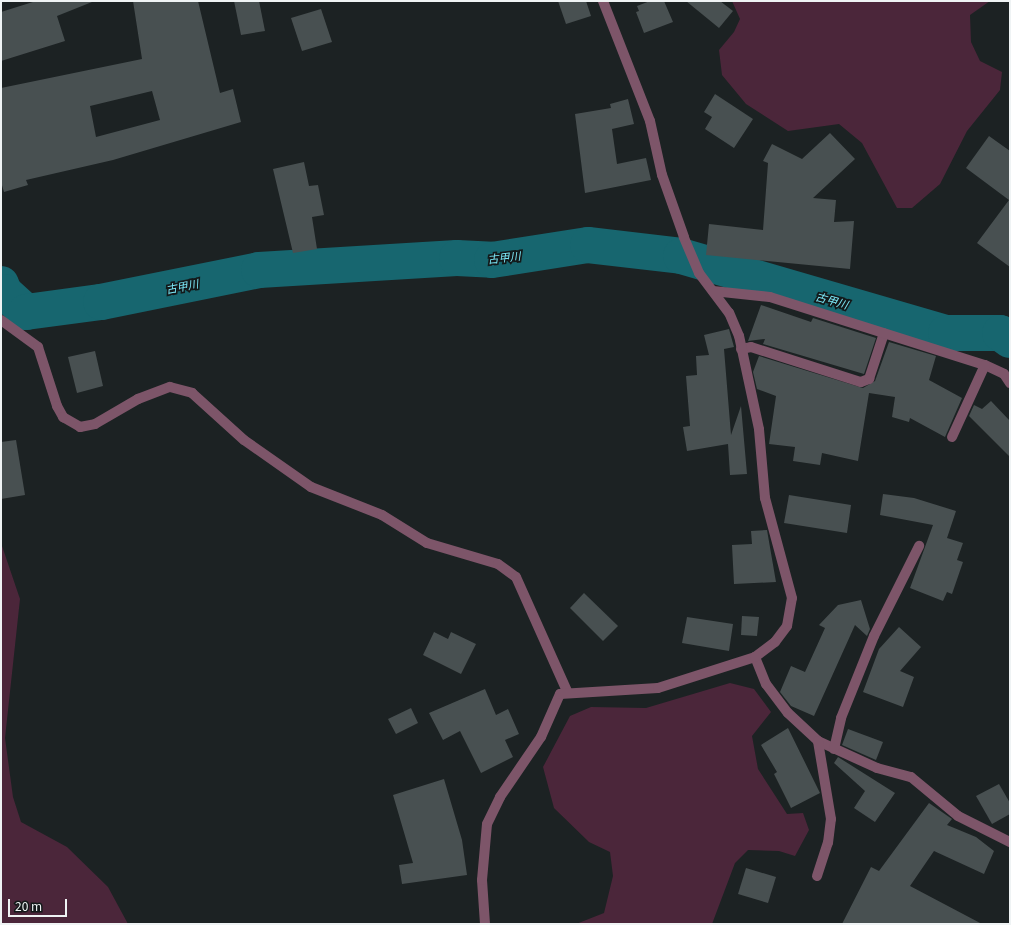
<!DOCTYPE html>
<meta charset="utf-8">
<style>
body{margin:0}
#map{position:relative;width:1011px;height:925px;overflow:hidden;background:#1c2223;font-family:Georgia,"Noto Sans JP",serif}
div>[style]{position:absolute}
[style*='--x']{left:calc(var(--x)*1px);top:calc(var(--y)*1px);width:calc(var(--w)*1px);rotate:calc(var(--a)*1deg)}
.green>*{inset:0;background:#4b263a}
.river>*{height:36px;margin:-18px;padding:0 18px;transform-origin:18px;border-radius:18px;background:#17666f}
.building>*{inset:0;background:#485051}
.service>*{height:10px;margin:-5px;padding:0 5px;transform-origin:5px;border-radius:5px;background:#7d5569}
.minor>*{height:10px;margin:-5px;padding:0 5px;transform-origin:5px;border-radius:5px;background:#7d5569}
span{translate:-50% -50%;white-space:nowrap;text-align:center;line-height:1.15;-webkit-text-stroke:3.5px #13191a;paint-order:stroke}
.water-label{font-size:11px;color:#7debfa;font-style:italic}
.frame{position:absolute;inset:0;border:2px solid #eff3f4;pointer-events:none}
.scale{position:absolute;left:8px;top:899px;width:59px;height:18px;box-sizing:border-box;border:2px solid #eff3f4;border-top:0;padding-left:5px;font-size:12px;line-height:14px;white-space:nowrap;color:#eff3f4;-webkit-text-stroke:3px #13191a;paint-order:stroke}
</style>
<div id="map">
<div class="green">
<i style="clip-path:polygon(732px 1px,990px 1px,970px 15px,971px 42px,980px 61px,1002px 72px,1000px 90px,967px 131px,940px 184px,912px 208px,897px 208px,862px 143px,839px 124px,788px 131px,746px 104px,722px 75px,719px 50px,734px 32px,740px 19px)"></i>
<i style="clip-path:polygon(1px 543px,20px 599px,5px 738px,13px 797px,21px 822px,67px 847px,108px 887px,128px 924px,1px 924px)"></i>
<i style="clip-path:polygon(730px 683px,754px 689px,771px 712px,752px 736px,758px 769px,787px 814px,803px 813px,809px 830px,795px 856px,779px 851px,748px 850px,735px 863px,712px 924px,576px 924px,604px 913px,613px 876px,610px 852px,589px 842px,554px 808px,543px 767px,570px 716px,591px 707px,646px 708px)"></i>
</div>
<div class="river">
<i style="--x:1;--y:284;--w:9;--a:69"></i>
<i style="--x:4;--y:292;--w:30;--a:42"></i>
<i style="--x:26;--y:312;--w:76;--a:-7.6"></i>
<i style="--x:101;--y:302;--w:161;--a:-11.4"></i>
<i style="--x:259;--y:270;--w:198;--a:-3.5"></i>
<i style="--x:457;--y:258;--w:35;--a:3"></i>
<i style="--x:492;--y:260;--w:97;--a:-8.9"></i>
<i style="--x:588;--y:245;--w:94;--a:6.7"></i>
<i style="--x:681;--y:256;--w:276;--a:16.2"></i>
<i style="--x:946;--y:333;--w:54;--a:0"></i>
<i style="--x:1000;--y:333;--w:12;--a:35"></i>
</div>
<div class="building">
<i style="clip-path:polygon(36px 1px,92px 2px,57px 16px,65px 41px,1px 61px,1px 12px)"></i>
<i style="clip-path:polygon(evenodd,133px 1px,198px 1px,220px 93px,233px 89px,241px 122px,113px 160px,26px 180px,28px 185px,4px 192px,1px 182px,1px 88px,142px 59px,133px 1px,152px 91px,160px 120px,96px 137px,90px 106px,152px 91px)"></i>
<i style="clip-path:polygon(234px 1px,259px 1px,265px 31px,241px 35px)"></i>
<i style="clip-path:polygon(558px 1px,586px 1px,591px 16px,566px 24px)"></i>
<i style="clip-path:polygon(650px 1px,664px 1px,673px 22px,644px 33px,636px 12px,639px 11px,637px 6px)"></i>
<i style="clip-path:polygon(686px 1px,720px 1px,733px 11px,719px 28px)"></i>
<i style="clip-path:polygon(321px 9px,332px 42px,302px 51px,291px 18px)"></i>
<i style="clip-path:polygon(715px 94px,753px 119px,734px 148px,705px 129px,712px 117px,704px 112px)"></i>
<i style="clip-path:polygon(628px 99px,634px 124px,612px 129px,617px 164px,646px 158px,651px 180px,585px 193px,575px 114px,611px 108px,610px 104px)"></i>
<i style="clip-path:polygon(830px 133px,855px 159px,813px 198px,836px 200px,834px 222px,854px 221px,850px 269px,706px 255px,709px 224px,763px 230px,768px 163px,763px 161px,772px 144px,802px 159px)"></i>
<i style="clip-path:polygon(989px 136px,1010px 151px,1010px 267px,977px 243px,1009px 200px,966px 168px)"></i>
<i style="clip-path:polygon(304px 162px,309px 186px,318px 185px,324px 215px,312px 217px,317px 249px,293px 253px,273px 169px)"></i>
<i style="clip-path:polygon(761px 305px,811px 322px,813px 318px,876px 338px,864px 374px,763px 344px,765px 339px,748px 341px)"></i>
<i style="clip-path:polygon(729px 329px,734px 347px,724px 349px,731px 435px,741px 406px,747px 474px,730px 475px,728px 444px,687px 451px,683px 427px,690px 426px,686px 376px,697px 375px,696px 356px,709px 355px,704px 335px)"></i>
<i style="clip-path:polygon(889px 342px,936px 356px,929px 380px,962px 398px,945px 437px,910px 418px,909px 422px,892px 417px,895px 397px,869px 393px,858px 461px,822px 453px,820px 465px,793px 461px,795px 447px,769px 444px,776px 396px,757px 389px,753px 372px,759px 356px,863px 388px,875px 381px)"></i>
<i style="clip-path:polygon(95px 351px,103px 386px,77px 393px,68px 357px)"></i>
<i style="clip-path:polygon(991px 401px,1010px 421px,1010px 457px,969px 416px,974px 405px,982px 409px)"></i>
<i style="clip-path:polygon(16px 440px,25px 495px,1px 499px,1px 442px)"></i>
<i style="clip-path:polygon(883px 494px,914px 498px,956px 511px,947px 538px,963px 543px,957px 560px,963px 562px,952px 594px,947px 592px,943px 601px,910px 588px,933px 525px,880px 515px)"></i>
<i style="clip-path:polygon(789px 495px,851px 505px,847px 533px,784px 523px)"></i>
<i style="clip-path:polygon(767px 530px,776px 582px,734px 584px,732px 545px,752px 544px,751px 531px)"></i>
<i style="clip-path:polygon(584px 593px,618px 626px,603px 641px,570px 608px)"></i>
<i style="clip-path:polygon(861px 600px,870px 629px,867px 636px,855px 625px,814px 716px,791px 706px,780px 692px,791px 666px,805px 672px,825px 628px,819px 625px,838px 605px)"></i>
<i style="clip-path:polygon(742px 616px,759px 617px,757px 636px,741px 635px)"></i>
<i style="clip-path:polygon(687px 617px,733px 624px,729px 651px,682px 643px)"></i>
<i style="clip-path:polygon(899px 627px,921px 647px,900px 671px,914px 677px,903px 707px,863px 692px,879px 649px)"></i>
<i style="clip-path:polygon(434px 632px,448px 639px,451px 632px,476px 644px,461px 674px,423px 655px)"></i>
<i style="clip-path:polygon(485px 689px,496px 715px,508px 709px,519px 734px,505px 740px,513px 757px,481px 773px,460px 731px,443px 740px,429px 713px)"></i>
<i style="clip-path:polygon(411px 708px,418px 723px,396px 734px,388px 719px)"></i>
<i style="clip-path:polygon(788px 728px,820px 793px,791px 808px,774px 774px,777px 772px,761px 745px)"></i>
<i style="clip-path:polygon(848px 729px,883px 742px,876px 760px,842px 745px)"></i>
<i style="clip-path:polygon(838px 757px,895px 793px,875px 822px,854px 808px,865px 791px,834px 763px)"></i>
<i style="clip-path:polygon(444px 779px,462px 840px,467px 875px,402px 884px,399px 865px,413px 863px,393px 795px)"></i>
<i style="clip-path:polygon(999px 784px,1010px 803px,1010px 814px,992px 824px,976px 796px)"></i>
<i style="clip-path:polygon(929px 803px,952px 819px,947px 825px,976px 837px,994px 851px,984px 874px,934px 851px,910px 886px,982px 924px,842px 924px,871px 867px,879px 871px)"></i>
<i style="clip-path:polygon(746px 868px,776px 877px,768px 903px,738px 894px)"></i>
</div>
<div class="service">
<i style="--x:741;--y:349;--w:10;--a:-11"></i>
<i style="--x:751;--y:347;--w:115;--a:17.7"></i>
<i style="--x:861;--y:382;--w:9;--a:-21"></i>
<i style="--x:869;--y:379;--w:48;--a:-71.9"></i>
</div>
<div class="minor">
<i style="--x:713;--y:291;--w:57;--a:6"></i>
<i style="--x:770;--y:297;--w:225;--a:17.6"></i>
<i style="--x:985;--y:365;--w:21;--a:25"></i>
<i style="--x:1004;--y:374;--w:11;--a:56"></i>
<i style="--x:1;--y:320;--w:46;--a:36.1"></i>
<i style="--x:38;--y:347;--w:62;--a:72.1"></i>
<i style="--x:57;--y:406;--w:13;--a:61"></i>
<i style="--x:63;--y:417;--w:20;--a:30"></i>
<i style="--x:80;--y:427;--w:15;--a:-11"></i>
<i style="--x:95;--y:424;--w:50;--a:-30.2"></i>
<i style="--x:138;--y:399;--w:34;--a:-21"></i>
<i style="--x:170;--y:387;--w:23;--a:15"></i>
<i style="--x:192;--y:393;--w:70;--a:42.1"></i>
<i style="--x:244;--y:440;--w:82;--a:35"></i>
<i style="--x:311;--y:487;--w:76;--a:21.5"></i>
<i style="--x:382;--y:515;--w:53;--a:31.9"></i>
<i style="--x:427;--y:543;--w:74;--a:16.5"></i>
<i style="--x:498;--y:564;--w:22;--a:36"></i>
<i style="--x:516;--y:577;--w:125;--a:65.9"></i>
<i style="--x:952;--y:437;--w:79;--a:-65.4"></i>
<i style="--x:755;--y:657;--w:29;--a:68"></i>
<i style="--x:766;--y:684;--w:36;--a:53"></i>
<i style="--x:788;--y:713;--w:41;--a:43"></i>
<i style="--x:818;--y:741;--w:65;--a:24.6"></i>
<i style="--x:877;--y:768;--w:35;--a:15"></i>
<i style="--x:911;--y:777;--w:61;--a:39.7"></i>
<i style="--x:958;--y:816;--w:58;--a:26.6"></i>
<i style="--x:834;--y:749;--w:32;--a:-77"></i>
<i style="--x:841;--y:718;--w:88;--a:-68.1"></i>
<i style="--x:874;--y:636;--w:101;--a:-63.4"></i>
<i style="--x:817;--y:876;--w:35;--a:-72"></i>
<i style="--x:828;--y:843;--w:24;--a:-83"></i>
<i style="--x:831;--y:819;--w:79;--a:-99.5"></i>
<i style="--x:485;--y:924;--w:44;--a:-93.9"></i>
<i style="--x:482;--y:880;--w:56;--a:-84.9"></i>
<i style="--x:487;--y:824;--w:30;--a:-64"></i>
<i style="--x:500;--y:797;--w:73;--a:-55.7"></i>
<i style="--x:541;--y:737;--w:47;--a:-66.2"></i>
<i style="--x:560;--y:694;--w:98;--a:-3.5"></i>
<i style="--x:658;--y:688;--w:102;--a:-17.7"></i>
<i style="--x:755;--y:657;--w:25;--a:-37"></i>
<i style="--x:775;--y:642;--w:20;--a:-53"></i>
<i style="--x:787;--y:626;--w:28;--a:-80"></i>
<i style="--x:792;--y:598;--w:104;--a:-105.1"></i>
<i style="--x:765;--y:498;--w:69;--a:-95"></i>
<i style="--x:759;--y:429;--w:95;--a:-102.1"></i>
<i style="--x:739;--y:336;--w:25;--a:-113"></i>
<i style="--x:729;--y:313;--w:50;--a:-126.9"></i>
<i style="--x:699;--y:273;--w:39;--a:-113"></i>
<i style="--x:684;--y:237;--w:66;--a:-109.5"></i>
<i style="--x:662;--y:175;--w:55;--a:-102.5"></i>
<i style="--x:650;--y:121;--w:129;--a:-111.4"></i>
</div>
<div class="water-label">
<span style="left:504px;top:257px;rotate:-6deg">古甲川</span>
<span style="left:182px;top:286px;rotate:-11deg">古甲川</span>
<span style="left:832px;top:300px;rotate:16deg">古甲川</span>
</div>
<div class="frame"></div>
<div class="scale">20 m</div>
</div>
